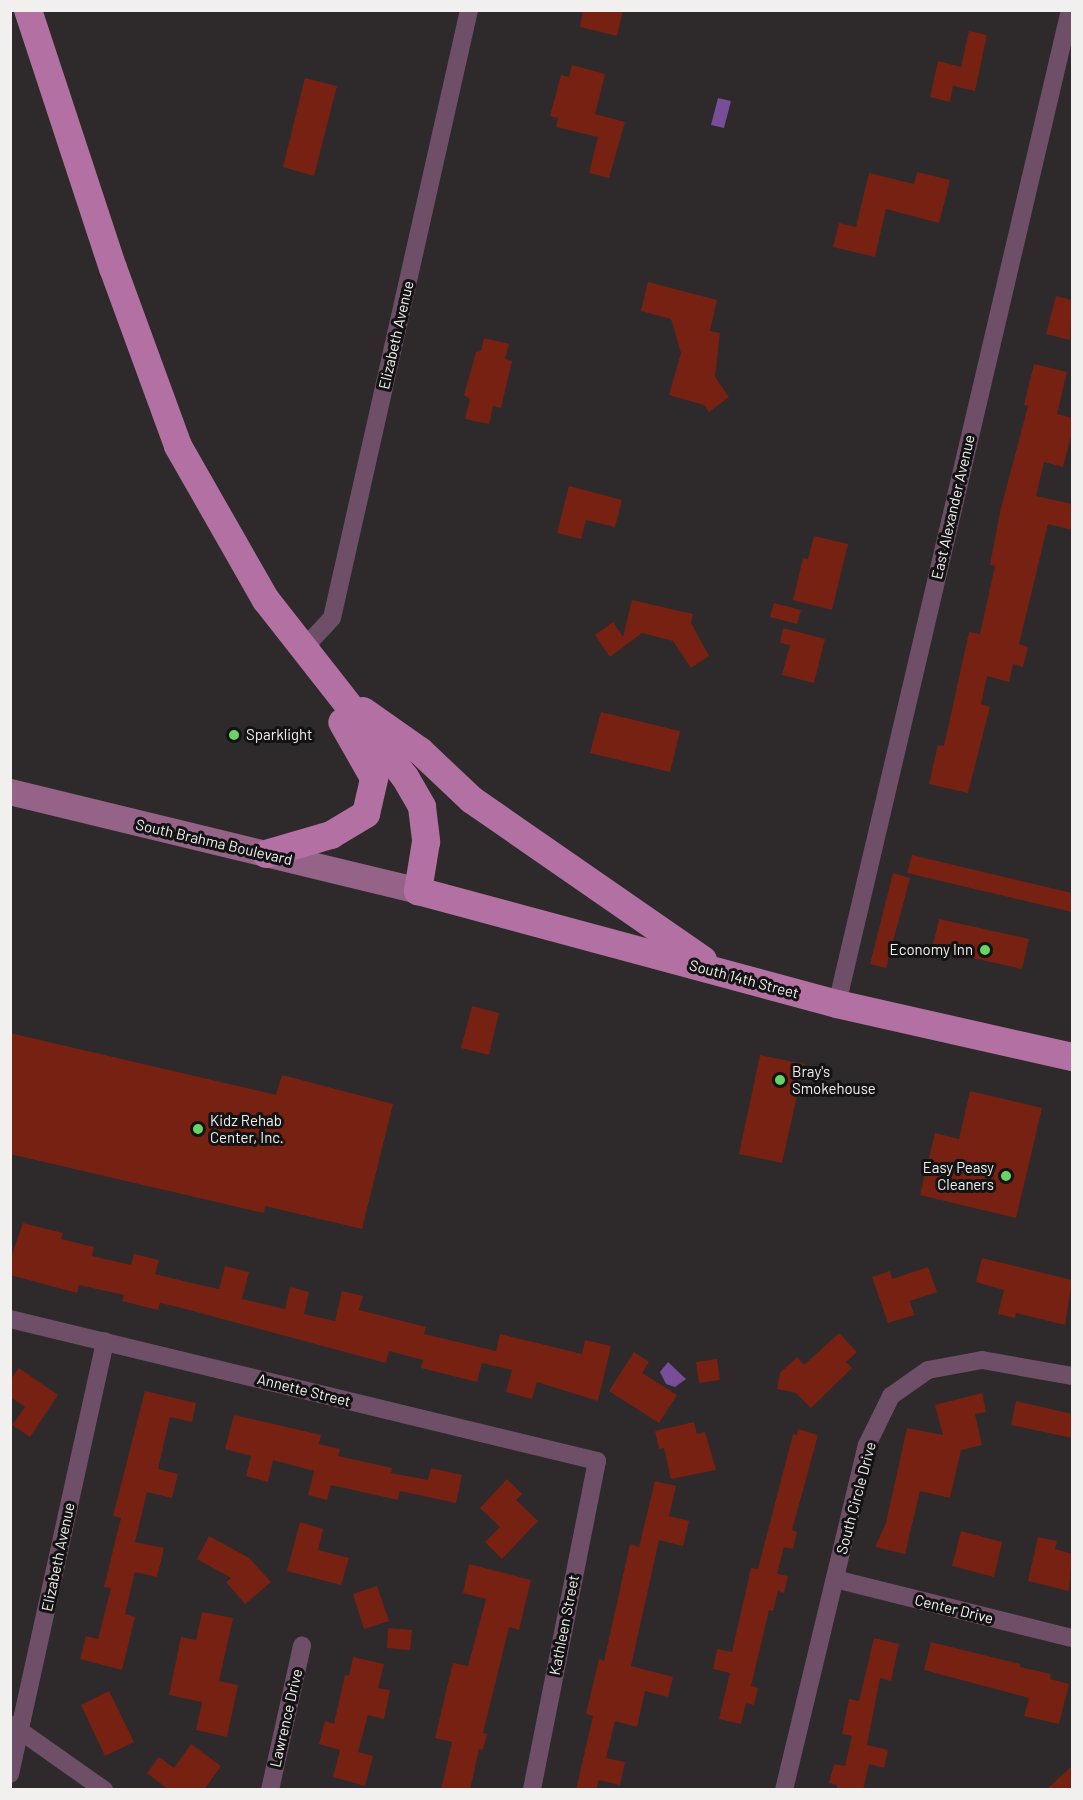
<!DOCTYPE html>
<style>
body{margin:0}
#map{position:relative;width:1083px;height:1800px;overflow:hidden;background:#2e292a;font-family:Barlow,sans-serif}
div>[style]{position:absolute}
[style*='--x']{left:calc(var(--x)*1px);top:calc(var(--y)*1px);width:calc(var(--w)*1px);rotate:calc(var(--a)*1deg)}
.water>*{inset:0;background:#794e99}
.building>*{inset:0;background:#772112}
.minor>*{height:18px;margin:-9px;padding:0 9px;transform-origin:9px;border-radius:9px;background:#6f4f67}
.secondary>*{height:26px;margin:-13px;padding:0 13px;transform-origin:13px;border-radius:13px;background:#956388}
.primary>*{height:28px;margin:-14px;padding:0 14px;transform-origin:14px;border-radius:14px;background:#b271a2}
.dots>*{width:16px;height:16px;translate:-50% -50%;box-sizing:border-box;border:3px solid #141313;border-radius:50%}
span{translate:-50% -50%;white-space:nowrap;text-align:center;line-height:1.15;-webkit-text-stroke:6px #141313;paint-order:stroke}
.street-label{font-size:15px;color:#f2efef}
.poi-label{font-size:15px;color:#f2efef}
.left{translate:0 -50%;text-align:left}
.right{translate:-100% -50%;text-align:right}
.frame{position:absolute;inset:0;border:12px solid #f2efef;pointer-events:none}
</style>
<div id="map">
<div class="water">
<i style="clip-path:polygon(718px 98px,731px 101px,724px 128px,711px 125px)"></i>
<i style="clip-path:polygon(668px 1362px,686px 1379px,675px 1387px,666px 1384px,660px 1372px)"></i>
</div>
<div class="building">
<i style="clip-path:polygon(583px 10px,623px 10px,617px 36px,580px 27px)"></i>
<i style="clip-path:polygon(969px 31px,987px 35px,975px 91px,953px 86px,950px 102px,930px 97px,938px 61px,961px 67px)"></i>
<i style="clip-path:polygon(572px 65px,605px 74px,595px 114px,625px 122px,609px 178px,589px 173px,598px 137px,556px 127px,558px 118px,550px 116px,561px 75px,569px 77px)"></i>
<i style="clip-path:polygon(305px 78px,337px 86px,314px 176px,283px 167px)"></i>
<i style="clip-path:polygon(917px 172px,950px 180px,939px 223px,886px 209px,875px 257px,833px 247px,839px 223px,856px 227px,869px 173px,914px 184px)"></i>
<i style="clip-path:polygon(648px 282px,717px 300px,710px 331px,720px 333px,715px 377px,729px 397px,709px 412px,704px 405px,669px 395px,681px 353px,671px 319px,641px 311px)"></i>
<i style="clip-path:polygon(1056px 296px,1072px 300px,1070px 340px,1046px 334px)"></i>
<i style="clip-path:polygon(484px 338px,509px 344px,505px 359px,512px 361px,501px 408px,493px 406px,489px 424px,465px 419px,470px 399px,464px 395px,476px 352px,481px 351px)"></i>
<i style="clip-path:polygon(1034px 364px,1067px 372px,1057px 414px,1072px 418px,1072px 432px,1063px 467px,1044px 462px,1036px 496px,1072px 504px,1072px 530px,1048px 524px,1019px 644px,1028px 647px,1023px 667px,1013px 664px,1009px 682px,987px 676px,981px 704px,990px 707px,968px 793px,929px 784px,938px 745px,944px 746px,969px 632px,980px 634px,995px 566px,990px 565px,1000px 512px,1028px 406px,1024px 405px)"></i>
<i style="clip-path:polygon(569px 486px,622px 500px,615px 527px,586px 520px,581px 539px,557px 533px)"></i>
<i style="clip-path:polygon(814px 536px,848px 544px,832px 610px,793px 600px,803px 558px,808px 559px)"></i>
<i style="clip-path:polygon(632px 600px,693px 614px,691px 623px,709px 656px,691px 668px,673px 641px,642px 633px,610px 657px,595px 635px,613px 622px,623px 637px)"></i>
<i style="clip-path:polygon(774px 603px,801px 610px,797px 624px,770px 617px)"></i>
<i style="clip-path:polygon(783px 628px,825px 639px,814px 683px,782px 675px,790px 645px,780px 643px)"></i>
<i style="clip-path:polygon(601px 712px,680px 731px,670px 772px,590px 753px)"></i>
<i style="clip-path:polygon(912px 855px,1072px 893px,1072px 912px,907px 873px)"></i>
<i style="clip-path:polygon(893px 873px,910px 878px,886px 968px,870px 964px)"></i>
<i style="clip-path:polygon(939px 919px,1029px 939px,1022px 969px,932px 949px)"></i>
<i style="clip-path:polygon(472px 1006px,499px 1013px,489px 1055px,461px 1048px)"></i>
<i style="clip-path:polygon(10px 1033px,276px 1095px,282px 1075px,393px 1104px,362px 1229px,265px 1206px,264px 1213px,10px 1154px)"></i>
<i style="clip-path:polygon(760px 1055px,804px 1064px,782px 1163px,739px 1154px)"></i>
<i style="clip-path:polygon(970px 1091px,1042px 1108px,1016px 1218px,920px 1195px,935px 1133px,959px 1139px)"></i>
<i style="clip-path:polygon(23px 1223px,63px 1233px,61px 1239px,94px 1247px,92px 1256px,131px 1265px,134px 1254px,159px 1260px,155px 1274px,200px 1285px,219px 1289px,225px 1266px,249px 1272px,242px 1299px,285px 1309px,290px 1287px,309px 1292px,304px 1314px,335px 1321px,342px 1291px,363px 1296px,359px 1310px,426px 1327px,424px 1334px,496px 1351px,500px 1334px,582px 1354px,585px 1340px,611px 1346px,598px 1401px,537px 1382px,532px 1399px,506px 1392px,512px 1370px,482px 1363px,477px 1382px,421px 1368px,423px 1360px,389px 1351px,386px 1363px,174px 1306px,160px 1303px,158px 1310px,122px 1301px,124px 1295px,79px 1285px,77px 1293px,10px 1275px,10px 1260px)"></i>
<i style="clip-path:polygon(982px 1258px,1072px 1280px,1065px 1325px,1016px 1313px,1015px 1318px,998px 1314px,1004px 1290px,976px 1282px)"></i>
<i style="clip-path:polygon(928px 1267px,937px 1292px,910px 1301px,914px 1315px,888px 1323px,872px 1277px,890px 1271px,892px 1279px)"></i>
<i style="clip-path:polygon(839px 1333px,857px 1352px,846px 1362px,852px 1368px,811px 1408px,796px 1393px,777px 1389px,780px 1373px,797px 1357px,804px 1365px)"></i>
<i style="clip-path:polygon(634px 1352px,649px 1362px,642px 1373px,677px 1395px,659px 1423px,609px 1391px)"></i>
<i style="clip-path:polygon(717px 1359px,720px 1380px,699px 1383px,696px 1362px)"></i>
<i style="clip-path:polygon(19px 1368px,58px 1395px,30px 1437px,12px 1425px,25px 1407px,10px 1397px,10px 1380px)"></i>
<i style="clip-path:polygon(145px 1391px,196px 1403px,192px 1422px,170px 1417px,158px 1469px,178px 1474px,172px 1498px,147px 1492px,135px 1542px,164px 1548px,157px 1577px,135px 1572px,125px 1614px,135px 1617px,122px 1670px,80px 1659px,86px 1636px,98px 1639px,111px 1588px,104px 1587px,121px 1518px,113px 1516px)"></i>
<i style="clip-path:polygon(982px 1393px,986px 1412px,975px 1414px,982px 1445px,961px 1450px,950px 1498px,920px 1491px,905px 1554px,875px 1547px,886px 1523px,907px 1428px,943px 1435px,935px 1405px)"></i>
<i style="clip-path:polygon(1016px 1401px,1072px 1414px,1072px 1438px,1011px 1425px)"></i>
<i style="clip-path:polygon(234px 1415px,321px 1435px,319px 1444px,340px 1449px,338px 1456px,392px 1468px,391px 1473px,428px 1480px,431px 1468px,462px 1475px,456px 1503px,400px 1491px,398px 1500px,331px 1485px,327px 1500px,308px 1495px,314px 1471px,273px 1460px,268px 1482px,246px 1476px,251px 1456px,225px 1449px)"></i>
<i style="clip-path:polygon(694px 1422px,697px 1434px,705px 1432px,716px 1470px,671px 1479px,664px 1448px,659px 1449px,655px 1431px)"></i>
<i style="clip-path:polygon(798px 1429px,818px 1435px,792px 1530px,797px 1532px,793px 1549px,784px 1547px,777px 1574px,788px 1576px,784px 1593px,778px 1591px,773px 1611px,769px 1610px,751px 1686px,758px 1688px,754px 1705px,746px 1703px,741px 1724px,719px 1719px,730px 1673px,713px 1669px,717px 1649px,732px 1652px,751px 1568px,758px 1569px,793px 1434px,797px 1435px)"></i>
<i style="clip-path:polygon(507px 1479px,522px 1494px,516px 1500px,538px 1521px,502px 1559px,485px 1542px,500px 1527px,480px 1508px)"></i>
<i style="clip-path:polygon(655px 1481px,676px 1486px,669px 1516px,689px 1521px,683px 1546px,659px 1540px,631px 1666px,673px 1677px,668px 1697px,645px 1691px,637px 1727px,615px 1721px,606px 1758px,625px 1762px,620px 1785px,599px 1780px,596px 1790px,576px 1790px,593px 1716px,586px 1714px,599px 1659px,604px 1661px,630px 1544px,639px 1547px)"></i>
<i style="clip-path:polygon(300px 1522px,323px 1529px,318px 1550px,349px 1558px,341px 1585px,287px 1571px)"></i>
<i style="clip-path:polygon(961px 1531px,1002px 1542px,994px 1577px,952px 1566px)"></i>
<i style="clip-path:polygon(209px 1536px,249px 1558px,271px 1582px,245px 1604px,226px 1582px,231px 1578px,197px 1559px)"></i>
<i style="clip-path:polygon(1038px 1537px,1057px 1541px,1055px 1549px,1072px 1554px,1069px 1591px,1028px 1581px)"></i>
<i style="clip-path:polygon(469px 1564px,531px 1580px,519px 1630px,509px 1627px,483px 1733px,487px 1734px,483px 1750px,479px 1749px,470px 1790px,441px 1790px,452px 1742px,435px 1738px,449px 1679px,453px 1663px,468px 1666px,486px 1599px,463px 1593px)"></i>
<i style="clip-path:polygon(377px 1586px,389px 1621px,364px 1629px,353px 1594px)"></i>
<i style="clip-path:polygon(202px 1612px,233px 1618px,219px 1681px,238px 1685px,227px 1737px,196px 1730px,202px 1702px,169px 1695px,181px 1637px,196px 1640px)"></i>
<i style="clip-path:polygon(388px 1628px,412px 1630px,410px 1650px,387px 1648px)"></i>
<i style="clip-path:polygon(874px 1638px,899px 1644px,891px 1681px,880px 1678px,867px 1745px,888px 1750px,884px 1768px,869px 1764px,863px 1790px,836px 1790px,837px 1785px,829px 1783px,834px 1764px,845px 1766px,852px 1736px,842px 1734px,849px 1699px,859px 1701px)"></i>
<i style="clip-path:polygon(931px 1642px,1020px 1664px,1020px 1667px,1051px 1674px,1050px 1679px,1069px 1684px,1059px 1724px,1024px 1716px,1029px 1698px,924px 1670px)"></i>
<i style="clip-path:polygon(353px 1657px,384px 1664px,378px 1688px,390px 1690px,384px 1719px,368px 1715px,358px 1752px,373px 1756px,365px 1786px,333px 1777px,340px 1750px,319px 1744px,325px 1721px,334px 1724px,345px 1675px,349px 1676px)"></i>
<i style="clip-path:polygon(109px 1691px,134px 1742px,105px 1756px,81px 1705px)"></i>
<i style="clip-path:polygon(191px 1744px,221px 1766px,204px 1790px,169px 1790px,147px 1773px,159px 1757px,174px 1768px)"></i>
<i style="clip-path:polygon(1072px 1766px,1072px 1790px,1046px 1790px)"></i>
</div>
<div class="minor">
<i style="--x:303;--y:649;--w:42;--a:-46.9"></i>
<i style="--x:332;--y:618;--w:623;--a:-77.3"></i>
<i style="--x:837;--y:1004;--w:1021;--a:-76.81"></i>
<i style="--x:10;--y:1319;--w:604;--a:13.6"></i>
<i style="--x:597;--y:1461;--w:335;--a:101.2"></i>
<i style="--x:835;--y:1579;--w:244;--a:14"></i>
<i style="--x:12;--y:1725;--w:113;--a:35.2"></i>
<i style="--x:10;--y:1774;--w:443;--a:-77.6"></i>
<i style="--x:270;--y:1790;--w:148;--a:-77.5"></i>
<i style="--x:784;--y:1790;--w:355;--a:-76.5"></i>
<i style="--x:867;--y:1445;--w:55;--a:-63.9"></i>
<i style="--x:891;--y:1396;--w:45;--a:-35.1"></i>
<i style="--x:928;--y:1370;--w:55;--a:-10.5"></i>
<i style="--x:982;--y:1360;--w:91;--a:10.1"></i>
</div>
<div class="secondary">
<i style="--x:10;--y:792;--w:420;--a:13.6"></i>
</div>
<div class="primary">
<i style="--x:28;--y:10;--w:272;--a:71.8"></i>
<i style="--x:113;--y:268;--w:189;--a:69.9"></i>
<i style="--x:178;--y:446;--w:177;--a:60.3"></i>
<i style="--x:266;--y:600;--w:225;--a:51.9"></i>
<i style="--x:405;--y:777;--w:34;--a:60"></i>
<i style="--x:422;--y:807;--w:35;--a:83"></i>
<i style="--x:426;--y:842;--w:50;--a:99.3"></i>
<i style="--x:418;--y:891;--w:434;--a:15.1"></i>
<i style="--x:837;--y:1004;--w:241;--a:12.7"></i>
<i style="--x:363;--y:711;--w:70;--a:35.1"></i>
<i style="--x:420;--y:751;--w:71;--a:43.3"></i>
<i style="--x:472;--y:800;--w:281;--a:34.7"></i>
<i style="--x:266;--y:854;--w:68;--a:-16.3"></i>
<i style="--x:331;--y:835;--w:41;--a:-31"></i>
<i style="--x:366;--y:814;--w:37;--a:-77"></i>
<i style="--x:374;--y:778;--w:64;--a:-119.7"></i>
</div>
<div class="dots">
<i style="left:234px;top:735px;background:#68d465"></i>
<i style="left:985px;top:950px;background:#68d465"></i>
<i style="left:780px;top:1080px;background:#68d465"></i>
<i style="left:198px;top:1129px;background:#68d465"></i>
<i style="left:1006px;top:1176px;background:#68d465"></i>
</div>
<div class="street-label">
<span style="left:396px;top:335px;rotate:-77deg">Elizabeth Avenue</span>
<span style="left:953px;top:507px;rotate:-77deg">East Alexander Avenue</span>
<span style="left:214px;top:842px;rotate:13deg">South Brahma Boulevard</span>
<span style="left:744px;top:979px;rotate:15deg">South 14th Street</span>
<span style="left:304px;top:1390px;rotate:14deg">Annette Street</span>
<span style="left:856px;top:1498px;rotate:-75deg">South Circle Drive</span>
<span style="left:58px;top:1557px;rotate:-78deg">Elizabeth Avenue</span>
<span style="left:954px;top:1609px;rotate:14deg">Center Drive</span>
<span style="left:564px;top:1625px;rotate:-79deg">Kathleen Street</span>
<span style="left:286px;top:1718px;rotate:-77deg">Lawrence Drive</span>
</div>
<div class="poi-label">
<span class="left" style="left:246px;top:735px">Sparklight</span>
<span class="right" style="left:973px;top:950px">Economy Inn</span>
<span class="left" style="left:792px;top:1080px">Bray's<br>Smokehouse</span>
<span class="left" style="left:210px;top:1129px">Kidz Rehab<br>Center, Inc.</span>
<span class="right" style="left:994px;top:1176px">Easy Peasy<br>Cleaners</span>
</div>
<div class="frame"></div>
</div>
